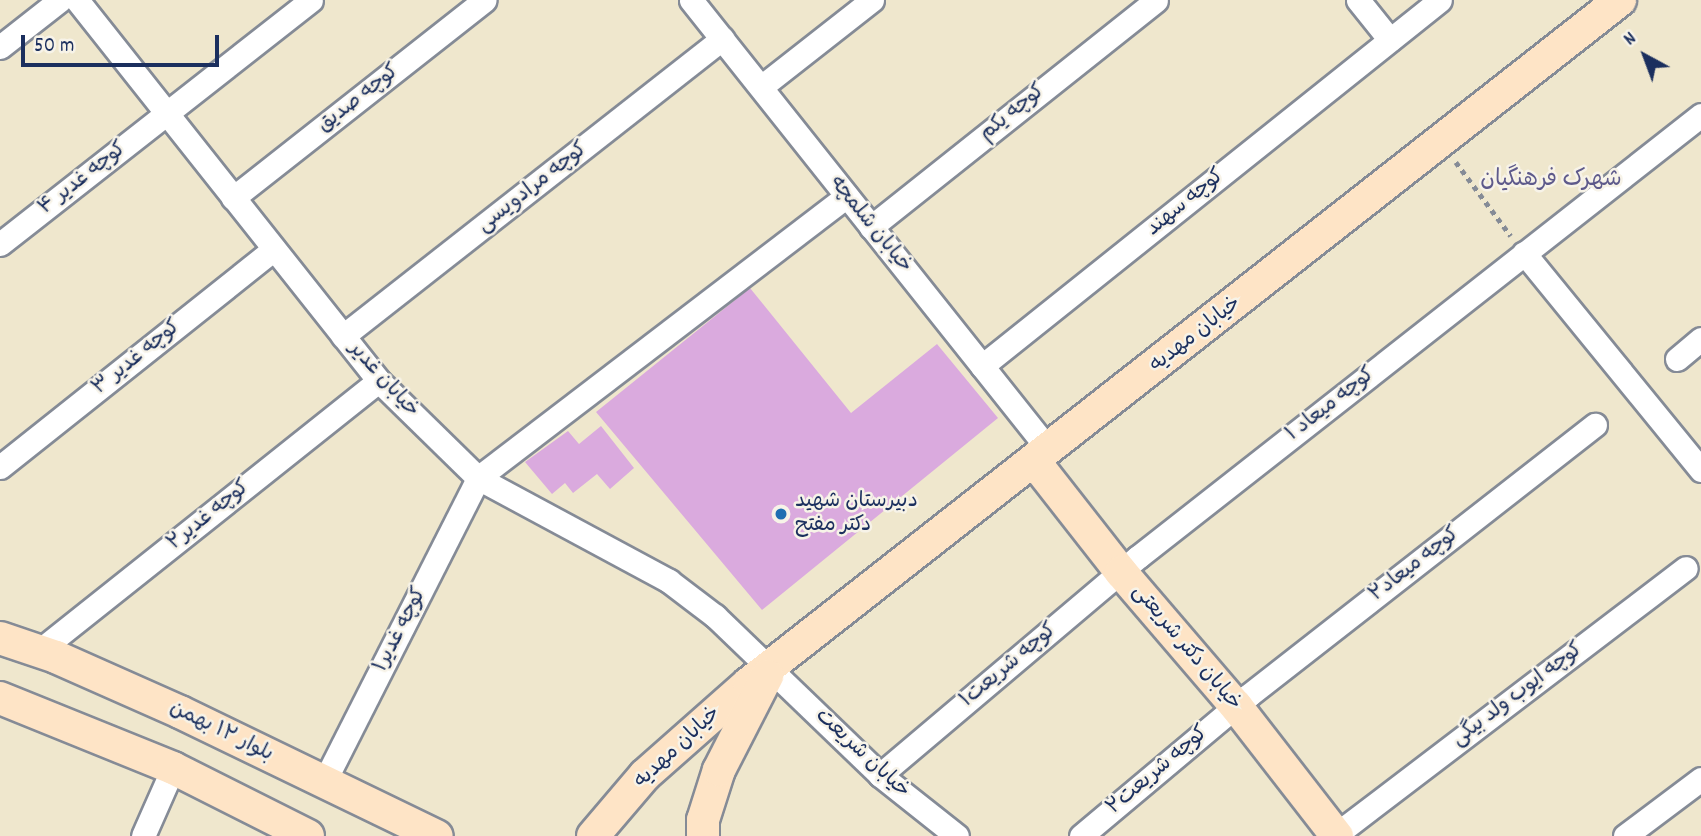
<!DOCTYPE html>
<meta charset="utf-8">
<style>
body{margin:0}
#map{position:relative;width:1701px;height:836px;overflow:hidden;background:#efe7cd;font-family:Dekko,"Playpen Sans Arabic",sans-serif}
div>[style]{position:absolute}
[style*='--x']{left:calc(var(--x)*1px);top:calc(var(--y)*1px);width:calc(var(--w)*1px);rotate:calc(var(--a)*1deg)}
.building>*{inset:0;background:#daaade}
.path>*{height:4.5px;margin-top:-2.25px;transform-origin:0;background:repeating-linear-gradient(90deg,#858b96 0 5px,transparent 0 10px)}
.roads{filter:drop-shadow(2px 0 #858b96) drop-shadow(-2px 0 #858b96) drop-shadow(0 2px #858b96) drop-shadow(0 -2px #858b96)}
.street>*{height:23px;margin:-11.5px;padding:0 11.5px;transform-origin:11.5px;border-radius:11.5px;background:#fff}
.secondary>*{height:32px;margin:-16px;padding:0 16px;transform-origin:16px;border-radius:16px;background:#fee4c6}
.dots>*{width:19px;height:19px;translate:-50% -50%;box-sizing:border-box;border:4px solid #f7f3e8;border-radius:50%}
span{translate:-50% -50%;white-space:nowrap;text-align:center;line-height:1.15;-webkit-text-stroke:5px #f7f3e8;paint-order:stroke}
.street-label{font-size:21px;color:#1b2f5e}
.poi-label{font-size:21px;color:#1b2f5e}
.left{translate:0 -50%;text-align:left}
.neighbourhood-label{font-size:23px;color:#5e5a8b}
.north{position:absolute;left:1610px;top:21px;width:70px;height:70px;-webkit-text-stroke:5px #f7f3e8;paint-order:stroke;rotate:319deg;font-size:19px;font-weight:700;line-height:28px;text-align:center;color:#1b2f5e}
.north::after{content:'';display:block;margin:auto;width:24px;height:32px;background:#1b2f5e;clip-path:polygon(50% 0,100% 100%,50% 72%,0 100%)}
.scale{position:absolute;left:21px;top:35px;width:198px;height:32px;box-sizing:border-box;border:4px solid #1b2f5e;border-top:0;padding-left:9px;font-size:21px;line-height:24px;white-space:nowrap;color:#1b2f5e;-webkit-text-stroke:5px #f7f3e8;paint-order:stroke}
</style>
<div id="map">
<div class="building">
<i style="clip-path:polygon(750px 288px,851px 413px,937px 344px,998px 418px,762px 610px,596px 412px)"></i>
<i style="clip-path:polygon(601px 426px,634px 468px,610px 489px,597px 474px,573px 493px,565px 483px,552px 494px,525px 462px,568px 431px,579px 444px)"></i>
</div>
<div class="path">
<i style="--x:1456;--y:162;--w:92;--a:53.4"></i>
</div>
<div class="roads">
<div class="street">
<i style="--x:77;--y:0;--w:486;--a:51.6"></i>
<i style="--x:379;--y:381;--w:139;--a:44.4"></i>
<i style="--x:478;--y:478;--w:217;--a:28.3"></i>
<i style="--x:669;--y:581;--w:58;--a:37.3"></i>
<i style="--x:715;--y:616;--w:229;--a:43.9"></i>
<i style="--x:880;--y:775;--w:98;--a:38.4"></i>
<i style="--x:691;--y:0;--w:575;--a:51.5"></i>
<i style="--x:1358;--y:0;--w:51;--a:51.3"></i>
<i style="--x:0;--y:47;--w:76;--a:-38.1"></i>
<i style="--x:761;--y:87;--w:141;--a:-38.1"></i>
<i style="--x:233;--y:198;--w:320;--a:-38.2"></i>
<i style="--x:871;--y:227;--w:364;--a:-38.5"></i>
<i style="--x:0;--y:244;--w:395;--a:-38.1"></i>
<i style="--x:1524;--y:253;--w:280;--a:50.8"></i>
<i style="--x:343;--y:336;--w:482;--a:-38.1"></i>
<i style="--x:1677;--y:359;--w:31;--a:-40"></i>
<i style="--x:982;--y:366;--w:586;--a:-38.63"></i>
<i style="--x:0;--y:467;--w:350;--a:-38.5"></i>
<i style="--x:39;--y:651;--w:434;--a:-38.5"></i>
<i style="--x:880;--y:775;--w:338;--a:-40.2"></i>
<i style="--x:1138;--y:557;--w:716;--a:-38.13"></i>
<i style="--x:324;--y:782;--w:341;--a:-63.1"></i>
<i style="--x:478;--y:478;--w:464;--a:-37.4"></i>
<i style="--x:143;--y:836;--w:74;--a:-66.2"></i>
<i style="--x:1081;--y:836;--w:219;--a:-40"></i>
<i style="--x:1249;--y:695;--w:439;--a:-38"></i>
<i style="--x:1334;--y:836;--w:442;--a:-37.3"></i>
<i style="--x:1625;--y:836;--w:95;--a:-36.9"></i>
</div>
<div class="secondary">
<i style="--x:1034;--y:461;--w:141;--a:51.9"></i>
<i style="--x:1121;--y:572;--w:177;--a:49.4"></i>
<i style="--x:1236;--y:706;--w:165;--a:52.2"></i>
<i style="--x:0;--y:638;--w:59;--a:18.7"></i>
<i style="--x:56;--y:657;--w:136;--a:23.9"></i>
<i style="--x:180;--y:712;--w:285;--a:25.8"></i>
<i style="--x:0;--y:698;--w:187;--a:22"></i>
<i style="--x:173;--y:768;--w:151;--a:26.7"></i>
<i style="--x:593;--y:836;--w:80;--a:-49.6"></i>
<i style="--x:645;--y:775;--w:139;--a:-41.5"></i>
<i style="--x:749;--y:683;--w:1107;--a:-38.1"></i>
<i style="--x:703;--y:836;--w:16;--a:-90"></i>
<i style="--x:703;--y:820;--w:52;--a:-72.3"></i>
<i style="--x:719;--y:770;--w:106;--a:-62.9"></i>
</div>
</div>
<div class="dots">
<i style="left:781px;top:514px;background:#1f6fb2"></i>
</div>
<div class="street-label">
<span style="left:359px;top:99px;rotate:-38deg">کوچه صدیق</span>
<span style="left:1013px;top:113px;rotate:-39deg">کوچه یکم</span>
<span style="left:83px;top:179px;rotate:-38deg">کوچه غدیر ۴</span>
<span style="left:533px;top:188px;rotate:-38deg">کوچه مرادویسی</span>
<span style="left:1186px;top:203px;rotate:-39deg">کوچه سهند</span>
<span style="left:870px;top:225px;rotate:51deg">خیابان شلمچه</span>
<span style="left:1196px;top:335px;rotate:-38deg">خیابان مهدیه</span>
<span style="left:137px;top:358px;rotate:-39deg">کوچه غدیر ۳</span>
<span style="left:383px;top:380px;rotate:48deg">خیابان غدیر</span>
<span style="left:1331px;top:405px;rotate:-38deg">کوچه میعاد ۱</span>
<span style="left:209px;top:516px;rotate:-39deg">کوچه غدیر۲</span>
<span style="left:1415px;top:565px;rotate:-38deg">کوچه میعاد۲</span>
<span style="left:401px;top:630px;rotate:-63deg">کوچه غدیر۱</span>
<span style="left:1186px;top:648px;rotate:50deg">خیابان دکتر شریعتی</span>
<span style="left:1009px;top:666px;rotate:-40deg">کوچه شریعت۱</span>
<span style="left:1518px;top:695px;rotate:-37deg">کوچه ایوب ولد بیگی</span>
<span style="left:221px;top:732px;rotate:26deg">بلوار ۱۲ بهمن</span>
<span style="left:678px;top:748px;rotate:-43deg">خیابان مهدیه</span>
<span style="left:862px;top:754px;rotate:43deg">خیابان شریعت</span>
<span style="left:1158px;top:771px;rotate:-40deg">کوچه شریعت۲</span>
</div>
<div class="poi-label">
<span class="left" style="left:795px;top:514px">دبیرستان شهید<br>دکتر مفتح</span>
</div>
<div class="neighbourhood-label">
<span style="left:1551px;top:181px">شهرک فرهنگیان</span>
</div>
<div class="north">N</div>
<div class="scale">50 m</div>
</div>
